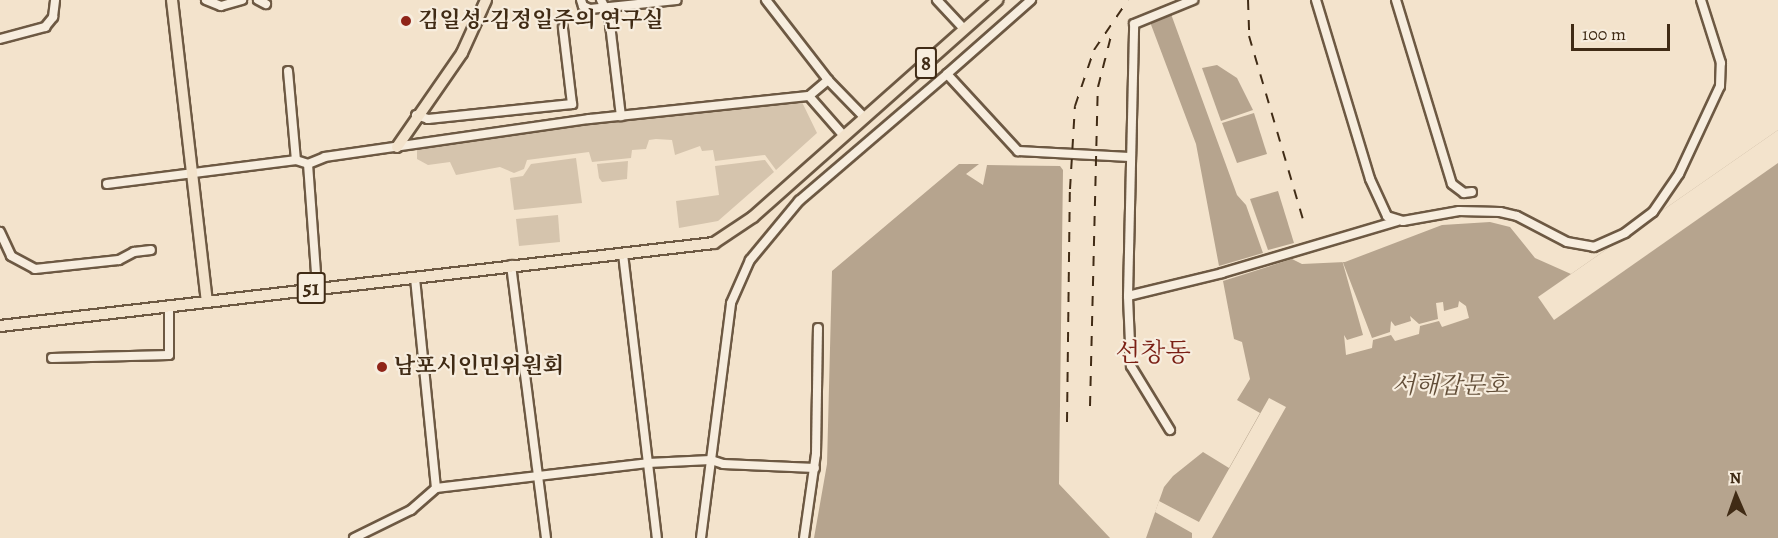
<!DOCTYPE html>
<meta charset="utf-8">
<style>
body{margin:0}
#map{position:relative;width:1778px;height:538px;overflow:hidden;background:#f3e3cc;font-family:Alegreya,"Noto Serif KR",serif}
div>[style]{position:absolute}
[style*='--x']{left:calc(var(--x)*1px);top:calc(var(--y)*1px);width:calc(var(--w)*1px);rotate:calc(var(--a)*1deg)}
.green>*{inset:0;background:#d5c4ad}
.water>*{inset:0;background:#b6a48e}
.pier>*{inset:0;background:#f3e3cc}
.roads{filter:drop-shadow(2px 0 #6d5943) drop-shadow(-2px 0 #6d5943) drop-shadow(0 2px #6d5943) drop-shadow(0 -2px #6d5943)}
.minor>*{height:8px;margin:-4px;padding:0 4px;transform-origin:4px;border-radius:4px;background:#f7edde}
.major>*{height:10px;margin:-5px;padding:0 5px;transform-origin:5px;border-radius:5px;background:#f3e3cc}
.rail>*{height:2px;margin-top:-1px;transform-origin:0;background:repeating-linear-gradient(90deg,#402b15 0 10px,transparent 0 20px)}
.dots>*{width:16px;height:16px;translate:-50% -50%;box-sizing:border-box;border:3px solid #f7edde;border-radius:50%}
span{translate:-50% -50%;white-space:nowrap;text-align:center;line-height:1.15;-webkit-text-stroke:4.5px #f7edde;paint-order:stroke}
.shield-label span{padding:2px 4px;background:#f7edde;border:2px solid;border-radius:4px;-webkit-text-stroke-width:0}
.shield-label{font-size:21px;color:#402b15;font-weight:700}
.poi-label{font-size:22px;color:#402b15;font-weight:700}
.left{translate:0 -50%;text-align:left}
.water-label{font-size:24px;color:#634f39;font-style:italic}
.quarter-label{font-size:26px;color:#7a1f14}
.north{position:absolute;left:1706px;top:466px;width:60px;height:60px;-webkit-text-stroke:4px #f7edde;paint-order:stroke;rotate:358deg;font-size:16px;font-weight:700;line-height:24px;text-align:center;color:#402b15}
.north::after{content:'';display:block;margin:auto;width:21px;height:27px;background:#402b15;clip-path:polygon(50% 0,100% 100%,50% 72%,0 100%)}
.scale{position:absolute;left:1571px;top:24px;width:99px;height:27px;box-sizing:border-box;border:3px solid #402b15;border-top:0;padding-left:8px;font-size:18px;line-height:21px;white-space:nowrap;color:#402b15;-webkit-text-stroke:4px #f7edde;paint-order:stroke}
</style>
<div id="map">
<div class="green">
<i style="clip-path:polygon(800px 98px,817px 133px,776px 170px,765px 155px,715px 161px,713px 150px,702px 151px,700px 146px,675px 155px,672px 140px,656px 139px,649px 140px,646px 149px,632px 150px,631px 158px,592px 162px,589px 152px,527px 160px,524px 169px,514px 173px,500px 167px,456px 175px,450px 162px,428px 165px,417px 159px,417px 147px,589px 122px)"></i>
<i style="clip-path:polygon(576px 158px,582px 203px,514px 210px,510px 178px,523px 176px,531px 164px)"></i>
<i style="clip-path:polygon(765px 160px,774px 172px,718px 221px,679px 228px,676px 201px,719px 195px,715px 166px)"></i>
<i style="clip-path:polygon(628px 161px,627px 179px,602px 182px,599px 178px,597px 164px)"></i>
<i style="clip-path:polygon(558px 215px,560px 242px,519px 246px,516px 219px)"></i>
</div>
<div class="water">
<i style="clip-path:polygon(1171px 14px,1237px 195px,1246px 205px,1263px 253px,1219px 266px,1196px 144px,1150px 22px)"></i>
<i style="clip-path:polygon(1217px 65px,1237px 78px,1253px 110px,1221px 121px,1202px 68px)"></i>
<i style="clip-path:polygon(1254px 113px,1267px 154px,1237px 163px,1222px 123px)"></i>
<i style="clip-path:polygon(1778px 130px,1778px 538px,1146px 538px,1164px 487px,1173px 476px,1203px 452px,1229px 468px,1260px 413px,1237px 400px,1250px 379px,1242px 342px,1234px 339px,1223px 281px,1292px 259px,1302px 264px,1345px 262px,1442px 225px,1490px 222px,1510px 227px,1535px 258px,1571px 274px)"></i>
<i style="clip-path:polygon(959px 164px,979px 164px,966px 174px,983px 185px,987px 165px,1060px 166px,1063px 170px,1059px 484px,1110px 538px,814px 538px,827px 464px,832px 271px)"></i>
<i style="clip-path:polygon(1278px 191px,1294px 243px,1268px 250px,1250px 199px)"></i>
</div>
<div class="pier">
<i style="clip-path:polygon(1778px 130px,1778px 163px,1554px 320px,1538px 297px)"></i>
<i style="clip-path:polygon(1342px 260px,1372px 338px,1390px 332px,1391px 321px,1395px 326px,1411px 321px,1410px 316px,1419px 324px,1438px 319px,1436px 303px,1443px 302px,1444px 311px,1458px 307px,1459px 301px,1466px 306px,1469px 318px,1442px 327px,1439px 321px,1420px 326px,1419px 334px,1395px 341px,1391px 335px,1373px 340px,1372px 348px,1346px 355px,1344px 335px,1347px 340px,1363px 335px)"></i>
<i style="clip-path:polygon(1269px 398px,1286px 407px,1212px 538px,1192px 538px,1192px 533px,1155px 512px,1159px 501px,1199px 522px)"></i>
</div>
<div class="roads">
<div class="minor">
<i style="--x:206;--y:0;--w:16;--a:22"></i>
<i style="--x:221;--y:6;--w:22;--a:-16"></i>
<i style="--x:258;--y:0;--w:9;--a:27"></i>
<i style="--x:581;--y:0;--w:6;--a:72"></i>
<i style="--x:583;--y:6;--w:8;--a:23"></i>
<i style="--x:590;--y:9;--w:87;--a:-5.9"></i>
<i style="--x:601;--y:0;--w:18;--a:63"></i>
<i style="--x:609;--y:16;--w:101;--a:83.2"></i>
<i style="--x:766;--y:0;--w:101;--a:52.2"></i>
<i style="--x:937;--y:0;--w:40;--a:47"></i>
<i style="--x:1031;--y:0;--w:112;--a:138.6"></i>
<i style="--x:947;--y:74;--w:105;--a:47.3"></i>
<i style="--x:1018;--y:151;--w:112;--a:3.1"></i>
<i style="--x:1316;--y:0;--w:187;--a:73.2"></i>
<i style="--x:1370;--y:179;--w:41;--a:65.3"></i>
<i style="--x:1387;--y:216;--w:17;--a:17"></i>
<i style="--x:1403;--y:221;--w:57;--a:-10.1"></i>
<i style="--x:1459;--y:211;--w:41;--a:1.4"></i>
<i style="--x:1500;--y:212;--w:17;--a:13"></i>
<i style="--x:1517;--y:216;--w:56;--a:27.5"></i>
<i style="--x:1567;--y:242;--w:27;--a:10"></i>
<i style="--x:1594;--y:247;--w:34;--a:-24"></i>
<i style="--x:1625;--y:233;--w:35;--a:-37"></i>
<i style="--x:1653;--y:212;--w:46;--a:-55.6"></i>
<i style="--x:1679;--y:174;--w:97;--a:-65"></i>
<i style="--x:1720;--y:86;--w:23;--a:-88"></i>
<i style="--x:1721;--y:63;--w:66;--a:-107.6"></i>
<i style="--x:1396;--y:0;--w:192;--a:73.1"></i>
<i style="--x:1452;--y:184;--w:15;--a:37"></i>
<i style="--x:1464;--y:193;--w:8;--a:-7"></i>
<i style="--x:0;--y:39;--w:47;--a:-14.9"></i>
<i style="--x:45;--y:27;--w:13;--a:-51"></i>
<i style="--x:53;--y:17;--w:17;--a:-83"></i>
<i style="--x:288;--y:71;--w:89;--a:84.9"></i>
<i style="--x:416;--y:115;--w:13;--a:18"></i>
<i style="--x:428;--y:119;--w:145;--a:-5.9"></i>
<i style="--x:572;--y:104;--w:77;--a:-96.8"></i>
<i style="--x:844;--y:136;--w:53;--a:-131.2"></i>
<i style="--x:809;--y:96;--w:25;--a:-40"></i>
<i style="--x:828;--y:80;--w:53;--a:45.8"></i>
<i style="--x:308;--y:164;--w:123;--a:85.8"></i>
<i style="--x:107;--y:184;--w:191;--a:-7.2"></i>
<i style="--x:296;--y:160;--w:13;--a:18"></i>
<i style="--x:308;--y:164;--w:18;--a:-22"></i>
<i style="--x:325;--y:157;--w:267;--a:-8.2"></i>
<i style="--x:589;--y:119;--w:221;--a:-6"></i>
<i style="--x:0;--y:232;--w:26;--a:65"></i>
<i style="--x:11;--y:256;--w:27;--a:28"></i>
<i style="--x:35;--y:269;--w:84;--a:-6.1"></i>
<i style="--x:119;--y:260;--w:17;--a:-28"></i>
<i style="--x:134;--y:252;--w:17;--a:-7"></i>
<i style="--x:623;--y:254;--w:286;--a:83.2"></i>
<i style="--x:511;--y:265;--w:275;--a:82.7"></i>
<i style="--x:415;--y:278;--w:211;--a:84.3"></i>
<i style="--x:1128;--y:296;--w:272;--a:-88.7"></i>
<i style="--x:1134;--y:24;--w:64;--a:-22.1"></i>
<i style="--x:52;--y:358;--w:117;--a:-1.5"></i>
<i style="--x:169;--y:355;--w:49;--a:-90"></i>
<i style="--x:1170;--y:430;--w:75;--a:-121.4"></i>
<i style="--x:1131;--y:366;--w:70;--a:-92.5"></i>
<i style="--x:1128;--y:296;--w:97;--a:-13.7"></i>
<i style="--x:1222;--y:273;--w:183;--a:-16.5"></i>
<i style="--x:354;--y:538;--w:64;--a:-26.2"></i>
<i style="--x:411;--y:510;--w:33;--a:-41"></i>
<i style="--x:436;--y:488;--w:213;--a:-6.7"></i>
<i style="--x:648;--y:463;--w:63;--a:-2.7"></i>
<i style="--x:711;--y:460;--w:158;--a:-82.7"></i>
<i style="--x:731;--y:303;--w:47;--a:-66.2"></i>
<i style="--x:750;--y:260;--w:77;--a:-50.3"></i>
<i style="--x:799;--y:201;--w:195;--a:-40.6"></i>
<i style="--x:701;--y:538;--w:79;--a:-82.7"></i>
<i style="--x:711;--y:460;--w:13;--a:18"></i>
<i style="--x:723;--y:464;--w:92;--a:2.5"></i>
<i style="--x:804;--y:538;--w:85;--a:-81.9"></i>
<i style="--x:816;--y:454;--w:126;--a:-89.1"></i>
</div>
<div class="major">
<i style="--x:172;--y:0;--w:303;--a:83.4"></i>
<i style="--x:397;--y:147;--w:114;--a:-55.3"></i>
<i style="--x:462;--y:53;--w:58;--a:-65.6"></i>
<i style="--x:0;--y:326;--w:719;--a:-6.63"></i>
<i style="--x:714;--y:243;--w:47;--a:-33.7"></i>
<i style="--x:753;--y:217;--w:327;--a:-41.6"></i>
</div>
</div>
<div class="rail">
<i style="--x:1248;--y:0;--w:36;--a:88"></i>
<i style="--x:1249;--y:36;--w:191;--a:73.6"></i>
<i style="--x:1090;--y:406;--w:319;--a:-88.6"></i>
<i style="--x:1098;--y:87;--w:57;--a:-75.7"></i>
<i style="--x:1067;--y:422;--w:233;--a:-89.3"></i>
<i style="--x:1070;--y:189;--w:83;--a:-86.6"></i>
<i style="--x:1075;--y:106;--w:59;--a:-71.3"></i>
<i style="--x:1094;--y:50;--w:60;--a:-55.8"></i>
</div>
<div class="dots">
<i style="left:406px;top:21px;background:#8f2418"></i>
<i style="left:382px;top:367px;background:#8f2418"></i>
</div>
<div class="shield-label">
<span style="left:926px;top:63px">8</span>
<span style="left:311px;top:288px">51</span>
</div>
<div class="poi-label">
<span class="left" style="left:418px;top:21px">김일성-김정일주의 연구실</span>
<span class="left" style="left:394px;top:367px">남포시인민위원회</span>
</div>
<div class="water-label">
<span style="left:1450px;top:386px">서해갑문호</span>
</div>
<div class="quarter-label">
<span style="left:1153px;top:353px">선창동</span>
</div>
<div class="north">N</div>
<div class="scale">100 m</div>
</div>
